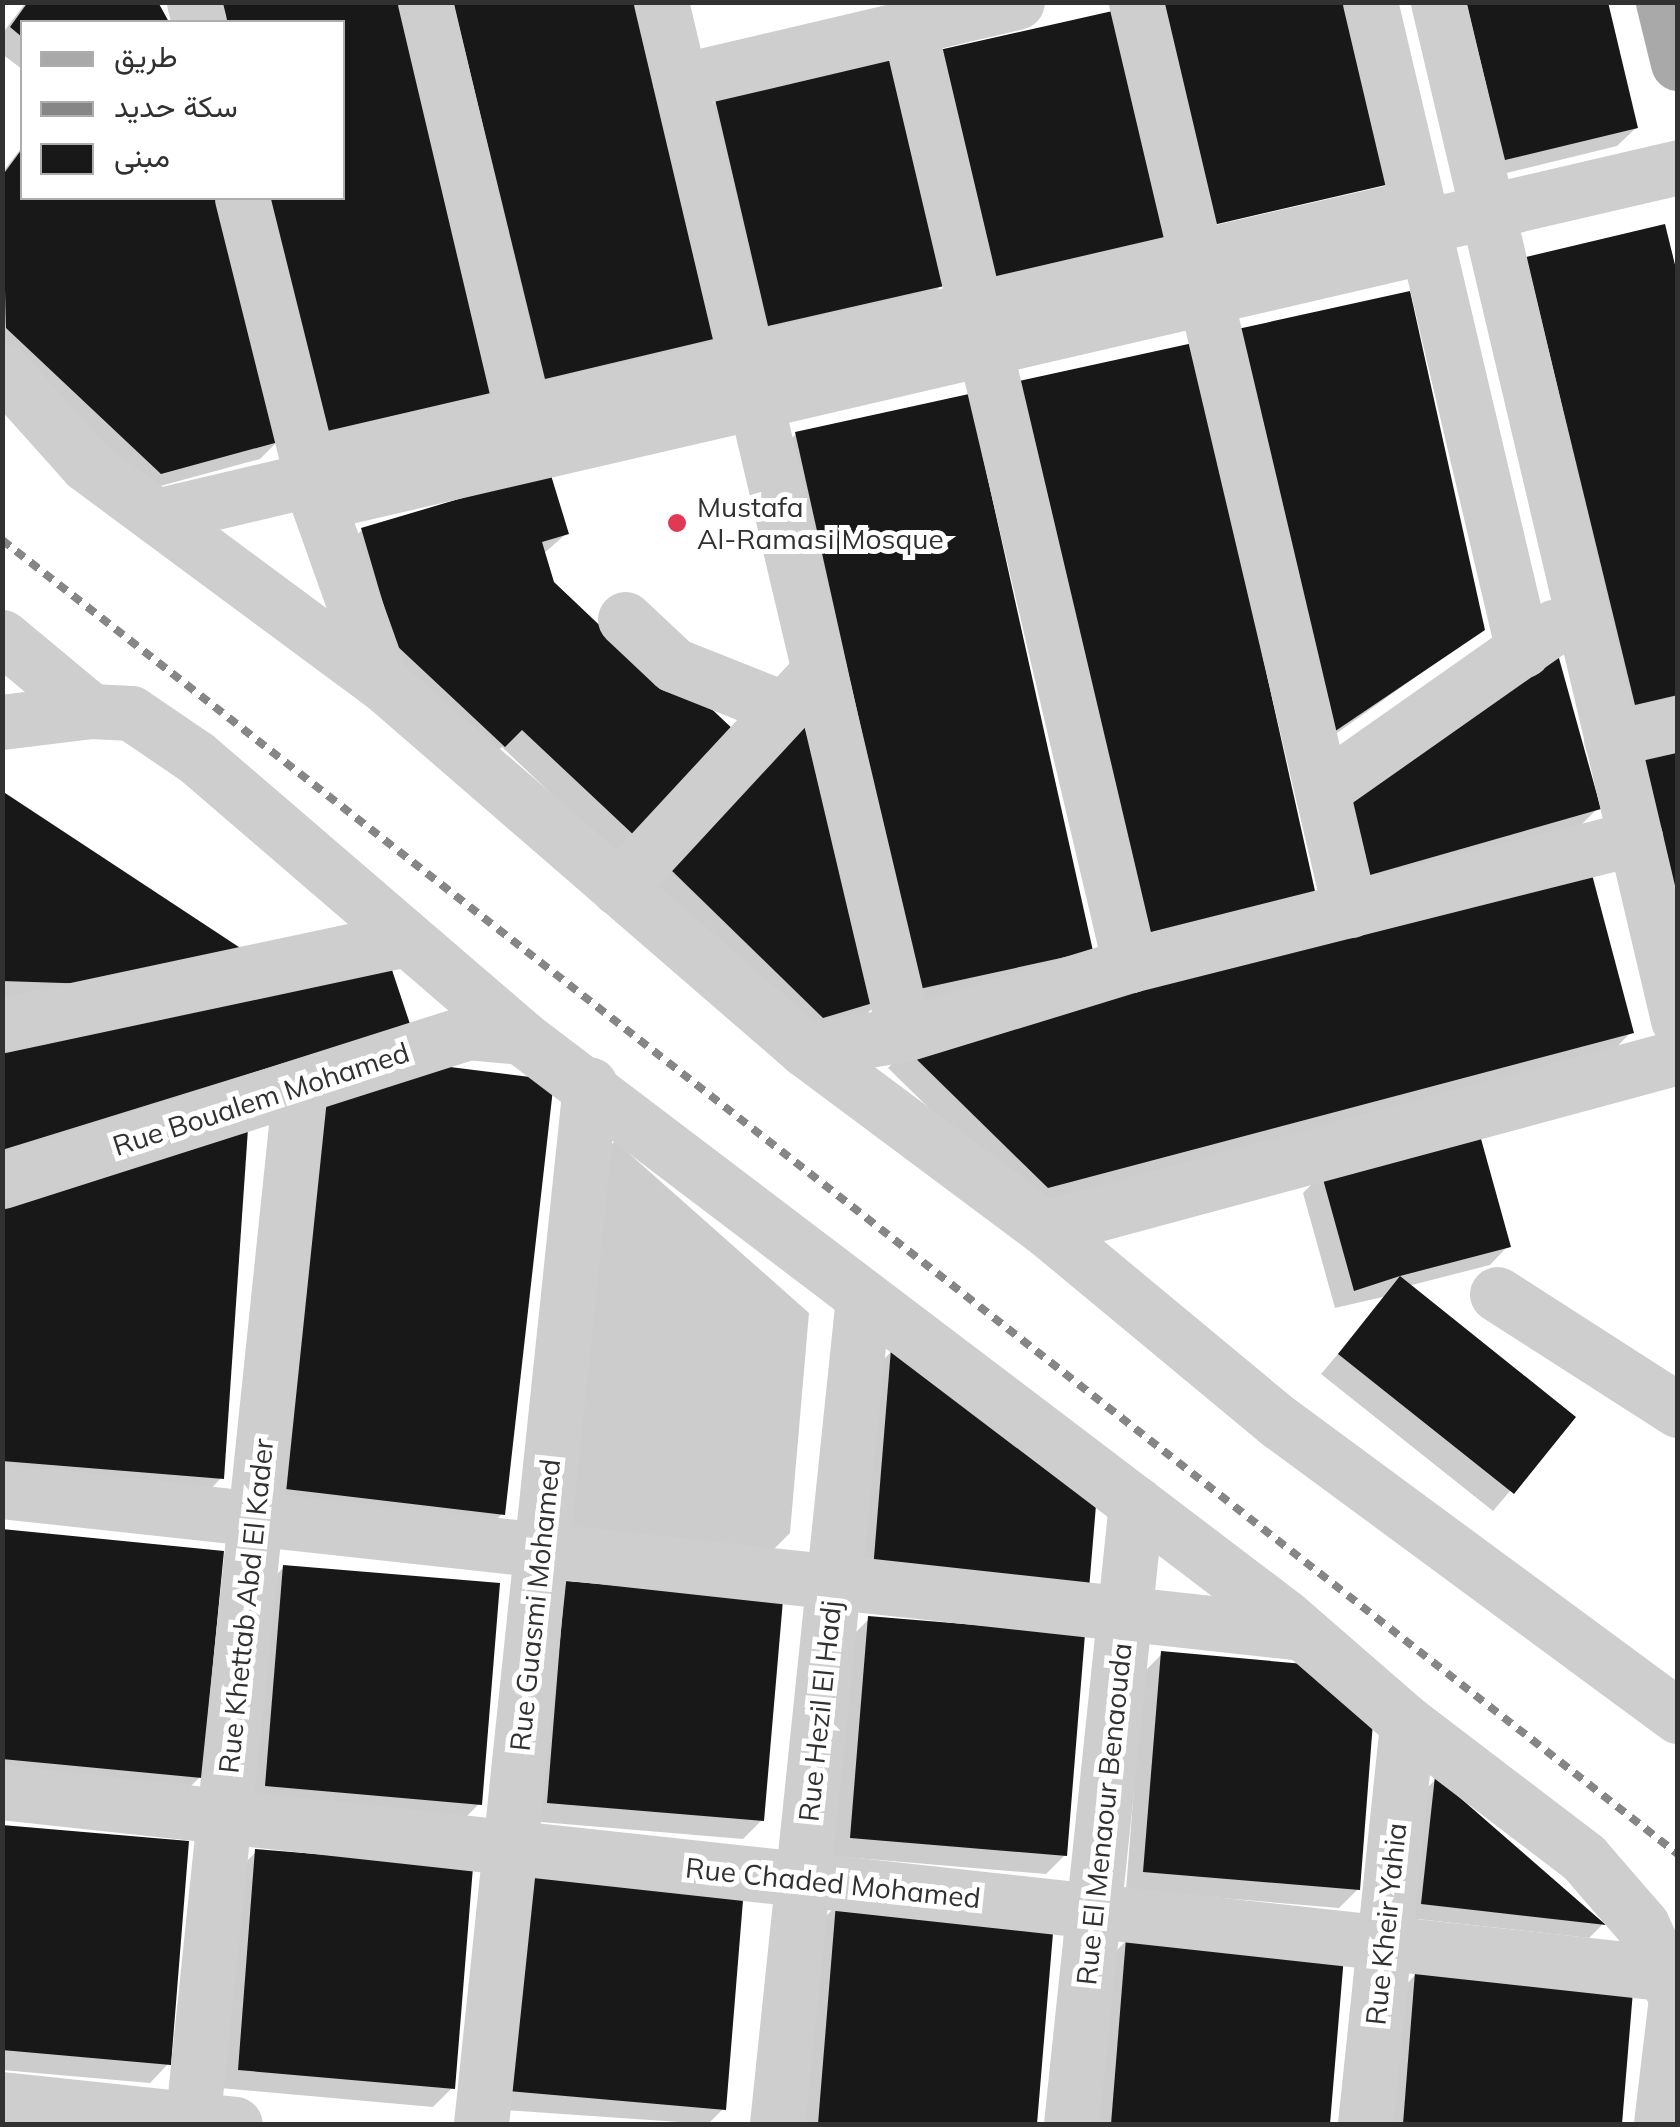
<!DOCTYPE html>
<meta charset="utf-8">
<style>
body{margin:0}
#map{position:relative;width:1680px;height:2127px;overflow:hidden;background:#fff;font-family:Mulish,Vazirmatn,sans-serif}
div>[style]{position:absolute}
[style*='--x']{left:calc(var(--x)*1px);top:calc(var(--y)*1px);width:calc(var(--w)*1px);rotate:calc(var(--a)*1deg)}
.shadow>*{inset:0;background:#0003}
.building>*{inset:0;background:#181818}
.minor>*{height:55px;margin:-27.5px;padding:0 27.5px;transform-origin:27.5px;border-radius:27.5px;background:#cecece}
.major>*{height:55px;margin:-27.5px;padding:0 27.5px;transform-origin:27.5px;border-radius:27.5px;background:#a9a9a9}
.rail>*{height:8px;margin-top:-4px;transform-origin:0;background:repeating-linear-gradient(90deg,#868686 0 10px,transparent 0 18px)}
.dots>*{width:28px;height:28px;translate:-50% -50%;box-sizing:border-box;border:5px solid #fff;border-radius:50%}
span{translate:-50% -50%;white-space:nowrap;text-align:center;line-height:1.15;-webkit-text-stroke:10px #fff;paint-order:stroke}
.poi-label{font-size:28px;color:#313131}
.left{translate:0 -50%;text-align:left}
.street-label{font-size:28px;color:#313131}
.frame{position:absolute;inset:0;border:5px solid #313131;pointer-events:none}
.legend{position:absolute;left:20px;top:20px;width:325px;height:180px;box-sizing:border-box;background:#fff;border:2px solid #adadad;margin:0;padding:12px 18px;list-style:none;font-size:30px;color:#313131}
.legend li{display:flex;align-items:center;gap:20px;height:50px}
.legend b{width:50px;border:2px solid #adadad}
</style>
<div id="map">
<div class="shadow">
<i style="clip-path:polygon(26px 2px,155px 2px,166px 22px,22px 22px,22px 69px,2px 54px,2px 34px)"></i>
<i style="clip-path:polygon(203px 2px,407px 2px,480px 411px,247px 198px,342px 198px,342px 22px,207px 22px)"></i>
<i style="clip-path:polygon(430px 2px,638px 2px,719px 336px,700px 355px,527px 397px)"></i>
<i style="clip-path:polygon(1444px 2px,1636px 128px,1617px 146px,1486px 178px)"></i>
<i style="clip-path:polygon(716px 101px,942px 285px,923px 304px,749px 344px,697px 120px)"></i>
<i style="clip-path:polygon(22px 147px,22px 198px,219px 198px,279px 440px,260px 459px,142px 491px,2px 361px,2px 173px)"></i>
<i style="clip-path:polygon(1508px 279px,1678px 287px,1678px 708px,1616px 723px)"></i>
<i style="clip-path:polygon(1216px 351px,1483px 629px,1306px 755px)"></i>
<i style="clip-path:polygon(796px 434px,1071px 969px,900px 1006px,777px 453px)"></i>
<i style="clip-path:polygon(362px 530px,566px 534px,543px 554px,552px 584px,652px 678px,733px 733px,617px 856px,502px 747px,485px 764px,377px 663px,343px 549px)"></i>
<i style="clip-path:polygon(803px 729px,880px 1000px,862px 1019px,804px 1035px,650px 887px)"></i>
<i style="clip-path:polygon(2px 794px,247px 955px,2px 1000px)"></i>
<i style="clip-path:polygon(1336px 806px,1598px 808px,1579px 827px,1337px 896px)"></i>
<i style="clip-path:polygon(407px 1024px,2px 1161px,2px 1052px)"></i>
<i style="clip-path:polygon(1631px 1032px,1613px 1051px,1028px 1205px,888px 1068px,906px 1050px)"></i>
<i style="clip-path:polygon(303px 1123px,502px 1514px,483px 1532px,259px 1506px)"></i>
<i style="clip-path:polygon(615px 1141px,809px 1313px,790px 1533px,771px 1552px,565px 1533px,597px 1159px)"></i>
<i style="clip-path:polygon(1322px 1174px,1508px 1246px,1490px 1265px,1408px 1286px,1572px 1418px,1493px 1511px,1321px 1374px,1387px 1296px,1335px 1308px,1303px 1193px)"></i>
<i style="clip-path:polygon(2px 1198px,221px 1478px,203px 1497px,2px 1481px)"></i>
<i style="clip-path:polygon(891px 1352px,1093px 1506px,855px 1588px,873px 1370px)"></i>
<i style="clip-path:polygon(2px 1532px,200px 1777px,181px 1796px,2px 1779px)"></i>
<i style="clip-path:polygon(284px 1567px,479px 1804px,460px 1823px,247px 1804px,265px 1586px)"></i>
<i style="clip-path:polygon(780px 1602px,762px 1820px,743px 1839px,529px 1821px,547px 1603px)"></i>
<i style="clip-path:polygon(869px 1619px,1065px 1855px,1046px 1874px,832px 1856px,850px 1638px)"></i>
<i style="clip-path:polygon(1162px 1654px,1358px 1889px,1339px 1908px,1126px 1890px,1143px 1673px)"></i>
<i style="clip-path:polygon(1435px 1780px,1602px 1925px,1589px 1938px,1408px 1918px,1422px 1793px)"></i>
<i style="clip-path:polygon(2px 1827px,168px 2064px,150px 2083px,2px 2070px)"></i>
<i style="clip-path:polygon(256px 1852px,452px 2088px,433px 2107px,220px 2088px,238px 1870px)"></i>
<i style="clip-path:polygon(508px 1891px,723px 2109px,708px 2124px,491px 2109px)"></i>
<i style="clip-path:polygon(837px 1905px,1051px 1923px,1034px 2124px,802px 2124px,818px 1924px)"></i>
<i style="clip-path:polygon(1127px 1940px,1341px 1958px,1327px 2124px,1095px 2124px,1108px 1959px)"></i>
<i style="clip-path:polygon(1416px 1974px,1631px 1993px,1620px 2124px,1387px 2124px,1398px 1993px)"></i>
</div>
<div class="building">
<i style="clip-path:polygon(28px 2px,158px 2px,169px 22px,22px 22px,22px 37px,10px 27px)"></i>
<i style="clip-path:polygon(222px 2px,410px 2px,502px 393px,323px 434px,268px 198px,342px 198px,342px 22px,226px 22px)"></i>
<i style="clip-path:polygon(453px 2px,640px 2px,722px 337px,545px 379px)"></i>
<i style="clip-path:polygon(1161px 2px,1348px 2px,1390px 184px,1213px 225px)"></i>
<i style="clip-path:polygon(1466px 2px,1608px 2px,1638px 128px,1505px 160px)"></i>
<i style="clip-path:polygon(1117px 10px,1169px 237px,992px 278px,939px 50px)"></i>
<i style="clip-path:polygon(892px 59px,944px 286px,768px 326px,715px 99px)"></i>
<i style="clip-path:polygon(22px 149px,22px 198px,221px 198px,282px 441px,161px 474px,6px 328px,2px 176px)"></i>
<i style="clip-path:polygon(1665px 224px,1678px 277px,1678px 695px,1635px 705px,1526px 257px)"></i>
<i style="clip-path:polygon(1410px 291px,1485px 630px,1325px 738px,1233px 330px)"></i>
<i style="clip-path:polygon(1193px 343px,1317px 900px,1142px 938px,1019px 381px)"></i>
<i style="clip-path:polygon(969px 394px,1093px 951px,919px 989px,795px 432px)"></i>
<i style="clip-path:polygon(550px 472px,569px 534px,542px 542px,554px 582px,652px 675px,663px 663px,737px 733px,638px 839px,522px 730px,505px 747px,395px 644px,361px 528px)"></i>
<i style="clip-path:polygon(1557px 651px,1601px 809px,1356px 879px,1335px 804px)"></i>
<i style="clip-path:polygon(804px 724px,883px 1000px,823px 1018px,667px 866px)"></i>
<i style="clip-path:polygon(1678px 736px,1678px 931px,1632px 747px)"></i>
<i style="clip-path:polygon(2px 791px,251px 955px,94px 984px,2px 981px)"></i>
<i style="clip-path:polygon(1590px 867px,1634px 1033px,1048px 1188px,905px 1048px)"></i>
<i style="clip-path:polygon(391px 967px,410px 1024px,2px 1150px,2px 1050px)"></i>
<i style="clip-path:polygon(410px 1062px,554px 1080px,505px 1515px,277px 1488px,321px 1101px)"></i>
<i style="clip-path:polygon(249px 1114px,224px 1479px,2px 1461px,2px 1195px)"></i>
<i style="clip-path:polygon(1478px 1128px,1511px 1247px,1400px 1276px,1576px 1417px,1514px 1494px,1338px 1354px,1400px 1276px,1354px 1291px,1321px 1172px)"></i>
<i style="clip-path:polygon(891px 1349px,1096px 1505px,1089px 1589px,873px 1570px)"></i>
<i style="clip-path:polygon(2px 1529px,224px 1551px,202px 1778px,2px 1759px)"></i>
<i style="clip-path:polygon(283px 1565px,500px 1583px,482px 1805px,265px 1786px)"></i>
<i style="clip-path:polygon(565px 1581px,783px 1600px,764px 1821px,547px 1803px)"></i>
<i style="clip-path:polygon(868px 1616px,1085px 1634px,1067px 1856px,850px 1838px)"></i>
<i style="clip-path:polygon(1161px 1651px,1304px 1664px,1373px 1722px,1360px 1890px,1143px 1872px)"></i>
<i style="clip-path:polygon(1435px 1776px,1606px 1925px,1421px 1904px)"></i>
<i style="clip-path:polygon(2px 1825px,189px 1841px,171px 2065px,2px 2050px)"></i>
<i style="clip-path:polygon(255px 1849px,473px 1867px,455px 2089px,238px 2070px)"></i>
<i style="clip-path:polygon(526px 1870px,744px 1888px,726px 2110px,508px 2091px)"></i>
<i style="clip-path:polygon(836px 1903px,1054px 1921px,1037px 2124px,818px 2124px)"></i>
<i style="clip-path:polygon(1126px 1938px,1344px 1956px,1330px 2124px,1111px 2124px)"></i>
<i style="clip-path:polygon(1415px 1972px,1633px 1991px,1622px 2124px,1403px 2124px)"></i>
</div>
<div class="minor">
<i style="--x:194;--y:2;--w:21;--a:76"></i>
<i style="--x:425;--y:2;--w:461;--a:76.7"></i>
<i style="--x:661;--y:2;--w:1060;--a:76.7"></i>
<i style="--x:1136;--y:2;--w:933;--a:76.74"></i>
<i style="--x:1370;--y:2;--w:666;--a:76.72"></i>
<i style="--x:1438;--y:2;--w:1046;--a:76.73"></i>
<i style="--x:909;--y:27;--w:964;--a:76.74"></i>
<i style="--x:680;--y:81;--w:346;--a:-13.2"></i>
<i style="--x:242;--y:198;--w:314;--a:76"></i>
<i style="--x:318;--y:503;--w:191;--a:70.4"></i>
<i style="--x:1451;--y:220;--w:233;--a:-13.1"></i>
<i style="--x:2;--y:370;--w:127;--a:48.2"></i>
<i style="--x:87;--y:465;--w:367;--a:36.5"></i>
<i style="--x:382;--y:683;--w:561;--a:40.88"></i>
<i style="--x:806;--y:1050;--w:298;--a:36.7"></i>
<i style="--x:1045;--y:1228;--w:304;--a:39.7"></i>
<i style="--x:1279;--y:1422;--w:496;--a:36.4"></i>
<i style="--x:308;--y:463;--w:1139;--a:-13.04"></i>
<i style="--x:318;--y:503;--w:1138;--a:-13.05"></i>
<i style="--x:156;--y:516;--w:160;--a:-13.3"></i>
<i style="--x:625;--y:619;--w:67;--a:43.2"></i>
<i style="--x:674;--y:665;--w:116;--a:21.7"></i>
<i style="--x:2;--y:637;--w:116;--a:39.7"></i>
<i style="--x:2;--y:722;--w:90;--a:-7"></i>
<i style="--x:91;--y:711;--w:40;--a:2.9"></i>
<i style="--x:131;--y:713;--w:80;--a:34.3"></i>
<i style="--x:197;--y:758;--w:428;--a:40.7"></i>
<i style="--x:521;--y:1037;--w:959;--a:37.2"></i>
<i style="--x:1285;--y:1617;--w:162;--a:41"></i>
<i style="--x:1407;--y:1723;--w:223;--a:37.3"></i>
<i style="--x:1584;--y:1858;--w:89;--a:49.1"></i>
<i style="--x:1642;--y:1925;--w:81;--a:65"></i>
<i style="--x:1676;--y:1998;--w:127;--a:96.8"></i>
<i style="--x:1611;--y:739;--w:69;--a:-12.6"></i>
<i style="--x:1322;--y:790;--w:284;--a:-35.1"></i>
<i style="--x:618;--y:888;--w:296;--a:-47.2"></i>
<i style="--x:2;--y:1025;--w:408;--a:-12"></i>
<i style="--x:806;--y:1050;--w:100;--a:-9.2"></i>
<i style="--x:905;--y:1034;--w:235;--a:-17"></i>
<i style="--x:1130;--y:965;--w:521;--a:-14.12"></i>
<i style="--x:2;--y:1181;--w:489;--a:-17.7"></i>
<i style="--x:468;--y:1032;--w:53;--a:5.4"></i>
<i style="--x:1045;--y:1228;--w:656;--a:-15.12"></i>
<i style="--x:1497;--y:1294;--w:215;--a:32.7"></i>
<i style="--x:2;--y:1491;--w:1308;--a:6.23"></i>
<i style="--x:2;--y:1792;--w:1671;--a:6.22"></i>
<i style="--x:2;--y:2099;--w:234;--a:6.1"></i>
<i style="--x:192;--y:2124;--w:1042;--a:-84.05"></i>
<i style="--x:481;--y:2124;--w:1045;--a:-84.01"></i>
<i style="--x:777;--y:2124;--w:830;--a:-84.06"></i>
<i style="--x:1071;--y:2124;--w:624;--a:-84.02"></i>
<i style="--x:1365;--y:2124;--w:403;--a:-84"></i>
</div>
<div class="major">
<i style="--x:1663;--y:2;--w:63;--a:76.2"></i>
</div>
<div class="rail">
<i style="--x:2;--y:540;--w:2130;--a:38.1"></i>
</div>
<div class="dots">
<i style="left:677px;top:523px;background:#e13953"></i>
</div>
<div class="poi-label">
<span class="left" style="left:697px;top:523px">Mustafa<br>Al-Ramasi Mosque</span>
</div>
<div class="street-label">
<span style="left:261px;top:1099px;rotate:-18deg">Rue Boualem Mohamed</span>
<span style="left:535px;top:1605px;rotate:-84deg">Rue Guasmi Mohamed</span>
<span style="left:246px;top:1606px;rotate:-84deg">Rue Khettab Abd El Kader</span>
<span style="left:820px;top:1711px;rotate:-84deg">Rue Hezil El Hadj</span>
<span style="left:1104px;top:1814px;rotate:-84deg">Rue El Menaour Benaouda</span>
<span style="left:833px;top:1883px;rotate:6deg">Rue Chaded Mohamed</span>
<span style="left:1386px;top:1924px;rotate:-84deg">Rue Kheir Yahia</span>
</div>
<div class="frame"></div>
<ul class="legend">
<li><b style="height:12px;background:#a9a9a9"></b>طريق</li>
<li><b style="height:12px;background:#868686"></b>سكة حديد</li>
<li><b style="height:28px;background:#181818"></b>مبنى</li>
</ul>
</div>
